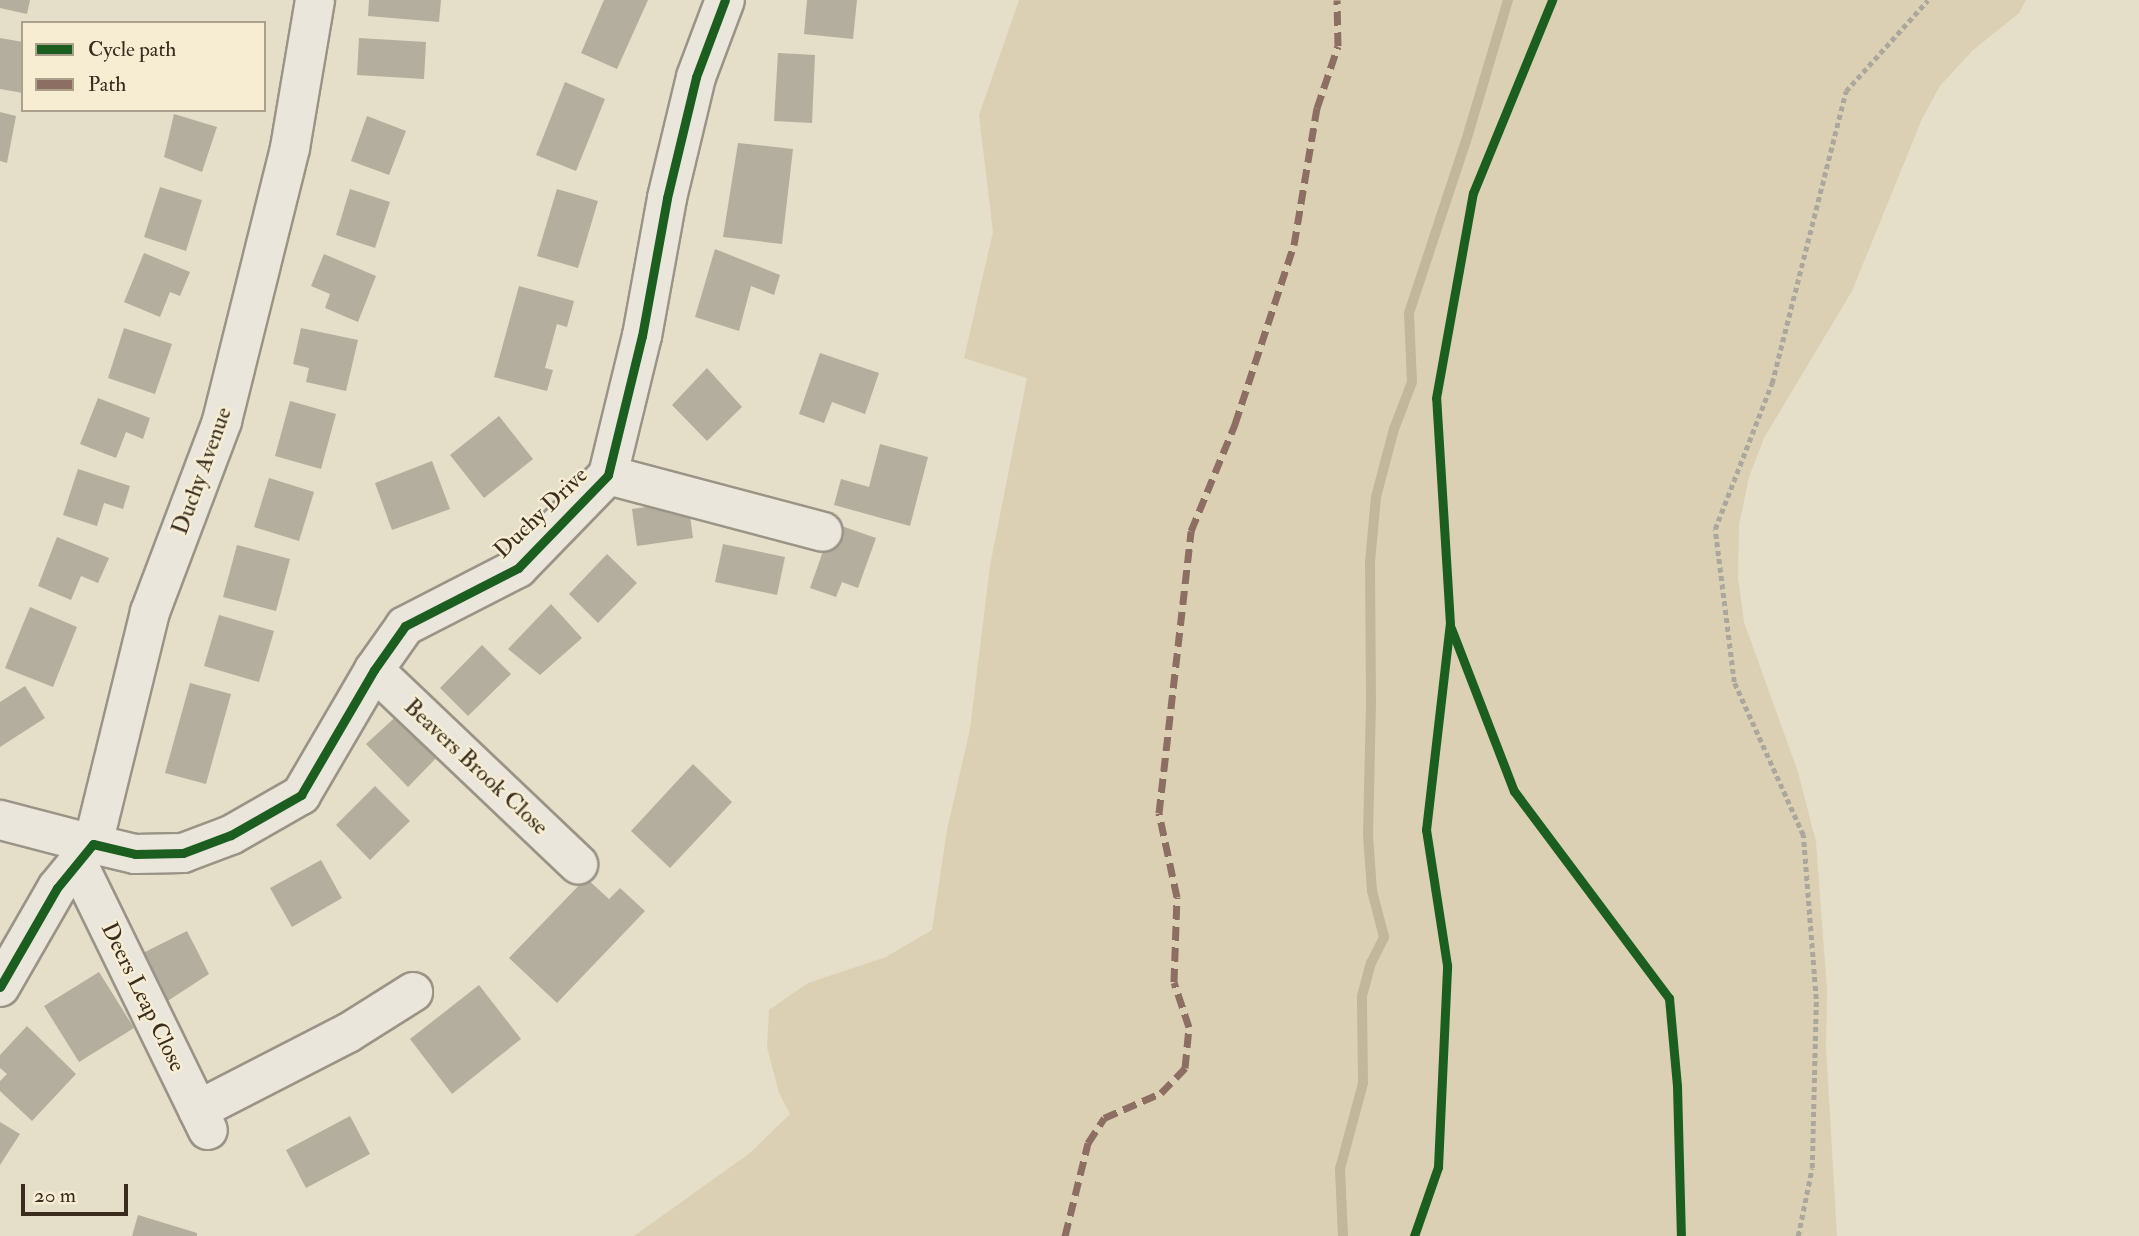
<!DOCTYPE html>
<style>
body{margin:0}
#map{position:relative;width:2139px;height:1236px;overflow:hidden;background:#e5dec8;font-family:"IM FELL Double Pica",serif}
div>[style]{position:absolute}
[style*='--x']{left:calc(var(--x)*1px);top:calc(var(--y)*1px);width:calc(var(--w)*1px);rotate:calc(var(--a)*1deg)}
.green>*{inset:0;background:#dbd0b3}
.stream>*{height:10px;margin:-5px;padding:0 5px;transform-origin:5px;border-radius:5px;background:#c2b79a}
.building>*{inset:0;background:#b4ae9f}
.path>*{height:4.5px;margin-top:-2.25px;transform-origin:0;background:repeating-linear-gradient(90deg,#aba79d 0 5px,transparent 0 8.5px)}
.roads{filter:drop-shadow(2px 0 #9a9487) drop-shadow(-2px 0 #9a9487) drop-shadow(0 2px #9a9487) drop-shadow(0 -2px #9a9487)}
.minor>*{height:38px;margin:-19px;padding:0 19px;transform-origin:19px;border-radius:19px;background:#eae6db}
.quiet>*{height:7px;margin-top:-3.5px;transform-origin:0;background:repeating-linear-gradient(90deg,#8d6e63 0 14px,transparent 0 21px)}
.cycleway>*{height:9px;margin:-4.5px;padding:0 4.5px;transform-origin:4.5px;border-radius:4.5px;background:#1b5e20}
span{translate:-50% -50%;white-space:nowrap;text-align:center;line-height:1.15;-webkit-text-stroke:5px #f6edd3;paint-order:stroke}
.street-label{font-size:23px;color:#3a2d1f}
.legend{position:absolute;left:21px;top:21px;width:245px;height:91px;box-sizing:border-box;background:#f6edd3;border:2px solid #aba08b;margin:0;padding:9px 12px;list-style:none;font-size:21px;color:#3a2d1f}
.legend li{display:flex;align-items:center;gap:14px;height:35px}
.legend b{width:35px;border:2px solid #aba08b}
.scale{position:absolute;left:21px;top:1184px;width:107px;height:32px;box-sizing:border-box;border:4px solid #3a2d1f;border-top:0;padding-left:9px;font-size:21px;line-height:24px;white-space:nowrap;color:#3a2d1f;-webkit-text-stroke:5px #f6edd3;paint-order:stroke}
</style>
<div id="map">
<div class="green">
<i style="clip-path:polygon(1019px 0,2026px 0,2019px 13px,1972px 51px,1940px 86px,1922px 119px,1852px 291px,1764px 438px,1749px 477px,1739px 525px,1738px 578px,1744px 622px,1798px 772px,1816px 842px,1827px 990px,1826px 1047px,1837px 1236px,634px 1236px,750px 1153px,790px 1114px,779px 1093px,767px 1047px,769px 1010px,808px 983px,886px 957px,932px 930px,947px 830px,970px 729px,990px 566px,1027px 378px,964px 358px,993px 232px,979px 115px)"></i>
</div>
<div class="stream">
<i style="--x:1343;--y:1236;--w:67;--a:-92.6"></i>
<i style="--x:1340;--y:1169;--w:89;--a:-75"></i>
<i style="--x:1363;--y:1083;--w:87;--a:-90.7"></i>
<i style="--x:1362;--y:996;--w:34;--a:-75"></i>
<i style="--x:1371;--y:963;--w:29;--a:-63"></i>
<i style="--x:1384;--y:937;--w:48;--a:-104.6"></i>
<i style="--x:1372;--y:891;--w:56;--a:-94.1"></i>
<i style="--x:1368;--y:835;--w:131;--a:-88.7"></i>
<i style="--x:1371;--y:704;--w:142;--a:-90.4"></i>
<i style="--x:1370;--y:562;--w:65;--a:-84.7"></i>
<i style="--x:1376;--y:497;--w:70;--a:-75.2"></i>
<i style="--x:1394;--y:429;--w:50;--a:-69"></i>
<i style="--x:1412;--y:382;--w:69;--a:-92.5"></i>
<i style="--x:1409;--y:313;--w:181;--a:-71.7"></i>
<i style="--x:1466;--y:141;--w:147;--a:-73.4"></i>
</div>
<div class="building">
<i style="clip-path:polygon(0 0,30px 0,27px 14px,0 8px)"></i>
<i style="clip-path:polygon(369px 0,441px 0,439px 22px,368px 16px)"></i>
<i style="clip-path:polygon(604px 0,648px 0,617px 69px,581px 53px)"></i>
<i style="clip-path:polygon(807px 0,857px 0,853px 39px,804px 34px)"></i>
<i style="clip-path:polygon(0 38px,23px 42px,23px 93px,0 89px)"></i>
<i style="clip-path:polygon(359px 38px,426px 42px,424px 79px,357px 75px)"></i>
<i style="clip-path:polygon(778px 53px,815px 55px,812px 123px,774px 121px)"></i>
<i style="clip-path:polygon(565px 82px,605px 99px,576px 171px,536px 155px)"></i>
<i style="clip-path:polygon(0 112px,16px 116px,7px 163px,0 161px)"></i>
<i style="clip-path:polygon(174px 114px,217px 127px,202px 172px,164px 157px)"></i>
<i style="clip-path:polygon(367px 116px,406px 131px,389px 175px,351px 161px)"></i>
<i style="clip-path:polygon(738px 143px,793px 149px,782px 244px,723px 237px)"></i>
<i style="clip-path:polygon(160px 187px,202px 200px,186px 251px,144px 237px)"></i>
<i style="clip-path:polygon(350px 189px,390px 202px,375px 248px,336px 235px)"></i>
<i style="clip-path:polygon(557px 189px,598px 201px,578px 268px,537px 256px)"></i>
<i style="clip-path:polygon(715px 249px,780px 275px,774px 295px,751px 286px,739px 331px,695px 317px)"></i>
<i style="clip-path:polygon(144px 253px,190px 272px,180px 296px,170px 292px,160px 317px,124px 302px)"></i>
<i style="clip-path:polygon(324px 254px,376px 276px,358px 322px,325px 308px,330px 294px,311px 286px)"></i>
<i style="clip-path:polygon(519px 286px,574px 301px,567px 327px,557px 324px,545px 368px,553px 370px,547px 391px,494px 377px)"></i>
<i style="clip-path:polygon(124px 328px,172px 344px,155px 394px,108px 378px)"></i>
<i style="clip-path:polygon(301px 328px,358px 340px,346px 391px,306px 382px,309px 368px,293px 364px)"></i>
<i style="clip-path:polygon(820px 353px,879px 373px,865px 414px,832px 402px,824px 423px,799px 414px)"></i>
<i style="clip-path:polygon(707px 368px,742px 407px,707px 441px,672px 405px)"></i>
<i style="clip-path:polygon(98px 398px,150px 418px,143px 439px,126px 432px,116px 458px,80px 444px)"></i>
<i style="clip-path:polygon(290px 401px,336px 414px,321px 469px,275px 456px)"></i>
<i style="clip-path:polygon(499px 416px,533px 459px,484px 498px,450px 455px)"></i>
<i style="clip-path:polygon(880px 444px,928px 457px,910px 526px,834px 505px,841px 479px,869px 487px)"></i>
<i style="clip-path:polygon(432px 461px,450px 509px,392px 530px,375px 483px)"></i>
<i style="clip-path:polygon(78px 469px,130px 486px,123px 509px,104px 503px,97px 526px,63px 515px)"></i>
<i style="clip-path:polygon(269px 478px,314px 492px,299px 541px,254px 527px)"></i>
<i style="clip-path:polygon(688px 501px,693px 538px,637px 546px,632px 509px)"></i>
<i style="clip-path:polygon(833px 523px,876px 538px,858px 588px,842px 582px,836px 597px,810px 588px)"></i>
<i style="clip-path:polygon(57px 537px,109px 558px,98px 583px,81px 576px,71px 600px,38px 586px)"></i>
<i style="clip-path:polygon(723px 544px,785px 557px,777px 595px,715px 582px)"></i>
<i style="clip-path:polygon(237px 545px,290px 559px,276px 611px,223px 597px)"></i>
<i style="clip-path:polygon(607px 554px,637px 583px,598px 623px,569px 594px)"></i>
<i style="clip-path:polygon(551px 604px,582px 638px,540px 675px,508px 649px)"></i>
<i style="clip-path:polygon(30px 607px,77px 627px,53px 687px,5px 668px)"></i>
<i style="clip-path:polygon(219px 615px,274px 631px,259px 682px,204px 666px)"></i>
<i style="clip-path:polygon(482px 645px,511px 674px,468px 716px,440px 688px)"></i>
<i style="clip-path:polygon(190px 683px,231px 694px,206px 784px,165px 773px)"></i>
<i style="clip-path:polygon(25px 686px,45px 718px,0 747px,0 702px)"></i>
<i style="clip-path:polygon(402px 711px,443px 751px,408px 787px,366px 744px)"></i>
<i style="clip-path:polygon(693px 764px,732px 802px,670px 868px,631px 831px)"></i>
<i style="clip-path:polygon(375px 786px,410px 821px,370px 860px,336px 825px)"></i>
<i style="clip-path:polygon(321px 860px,342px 898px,292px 927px,270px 888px)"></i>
<i style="clip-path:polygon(586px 878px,609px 899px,620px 888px,645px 911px,557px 1003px,509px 958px)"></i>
<i style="clip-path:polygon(187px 931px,209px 974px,163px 1004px,139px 955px)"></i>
<i style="clip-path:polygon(99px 972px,134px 1028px,79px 1062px,44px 1006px)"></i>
<i style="clip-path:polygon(479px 985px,521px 1039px,452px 1094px,410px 1039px)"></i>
<i style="clip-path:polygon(27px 1026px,76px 1074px,32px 1121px,0 1091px,0 1081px,7px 1074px,0 1068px,0 1055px)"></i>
<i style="clip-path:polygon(350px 1116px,370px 1154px,306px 1188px,286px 1150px)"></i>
<i style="clip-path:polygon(0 1122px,20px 1134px,0 1165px)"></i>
<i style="clip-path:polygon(138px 1215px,197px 1233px,197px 1236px,132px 1236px)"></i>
</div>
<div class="path">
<i style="--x:1798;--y:1236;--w:69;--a:-78.4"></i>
<i style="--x:1812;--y:1168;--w:169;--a:-88.6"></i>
<i style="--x:1816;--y:999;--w:165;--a:-94.5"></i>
<i style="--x:1803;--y:835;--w:168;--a:-114.3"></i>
<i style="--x:1734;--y:682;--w:154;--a:-97.1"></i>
<i style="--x:1715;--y:529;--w:157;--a:-68.7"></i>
<i style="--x:1772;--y:383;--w:301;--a:-75.8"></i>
<i style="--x:1846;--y:91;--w:122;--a:-48"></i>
</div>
<div class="roads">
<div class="minor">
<i style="--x:608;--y:475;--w:222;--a:14.8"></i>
<i style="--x:374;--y:670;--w:282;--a:43.6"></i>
<i style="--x:0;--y:820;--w:96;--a:14.5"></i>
<i style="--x:93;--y:844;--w:239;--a:-76.2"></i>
<i style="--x:150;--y:612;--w:204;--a:-69.3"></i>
<i style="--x:222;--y:421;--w:281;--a:-76"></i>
<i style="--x:290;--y:148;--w:150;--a:-80.4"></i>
<i style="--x:78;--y:864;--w:296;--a:64"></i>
<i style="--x:0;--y:987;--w:114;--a:-60.1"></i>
<i style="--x:57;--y:888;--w:57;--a:-50.7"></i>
<i style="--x:93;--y:844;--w:43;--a:13.4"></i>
<i style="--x:135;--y:854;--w:48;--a:-1.2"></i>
<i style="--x:183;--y:853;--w:51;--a:-20.6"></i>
<i style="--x:231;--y:835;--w:81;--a:-29.7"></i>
<i style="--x:301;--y:795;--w:145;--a:-59.7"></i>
<i style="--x:374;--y:670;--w:54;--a:-54.8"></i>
<i style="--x:405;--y:626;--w:127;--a:-27.2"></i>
<i style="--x:518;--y:568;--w:129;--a:-45.9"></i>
<i style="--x:608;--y:475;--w:143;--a:-76.3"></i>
<i style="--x:642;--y:336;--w:140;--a:-79.7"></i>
<i style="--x:667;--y:198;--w:124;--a:-76.5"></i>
<i style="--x:696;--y:77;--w:82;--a:-69.4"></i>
<i style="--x:198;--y:1110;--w:169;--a:-27.2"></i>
<i style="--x:348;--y:1033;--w:77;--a:-32.2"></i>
</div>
</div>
<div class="quiet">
<i style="--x:1065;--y:1236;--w:96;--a:-76.1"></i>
<i style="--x:1088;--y:1143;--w:30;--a:-57"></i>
<i style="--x:1104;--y:1118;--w:62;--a:-23.7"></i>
<i style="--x:1161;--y:1093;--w:35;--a:-46"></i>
<i style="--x:1185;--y:1068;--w:41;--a:-84.4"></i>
<i style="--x:1189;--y:1027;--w:47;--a:-108.4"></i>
<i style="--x:1174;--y:982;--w:85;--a:-88"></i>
<i style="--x:1177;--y:897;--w:86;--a:-102.1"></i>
<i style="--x:1159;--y:813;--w:284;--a:-83.5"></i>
<i style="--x:1191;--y:531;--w:116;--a:-67.6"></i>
<i style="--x:1235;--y:424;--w:188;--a:-71.8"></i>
<i style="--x:1294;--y:245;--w:139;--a:-80.5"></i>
<i style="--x:1317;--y:108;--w:65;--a:-71.3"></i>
<i style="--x:1338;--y:46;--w:46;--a:-91.2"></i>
</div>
<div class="cycleway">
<i style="--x:1451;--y:628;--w:175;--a:68.9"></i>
<i style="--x:1514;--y:791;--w:259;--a:53.2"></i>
<i style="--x:1669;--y:998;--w:88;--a:84.8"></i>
<i style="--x:1677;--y:1086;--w:150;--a:88.5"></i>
<i style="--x:0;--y:987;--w:114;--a:-60.1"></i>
<i style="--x:57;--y:888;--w:57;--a:-50.7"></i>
<i style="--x:93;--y:844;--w:43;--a:13.4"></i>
<i style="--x:135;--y:854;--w:48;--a:-1.2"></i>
<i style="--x:183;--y:853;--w:51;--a:-20.6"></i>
<i style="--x:231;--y:835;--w:81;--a:-29.7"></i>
<i style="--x:301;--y:795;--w:145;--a:-59.7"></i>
<i style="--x:374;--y:670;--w:54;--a:-54.8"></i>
<i style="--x:405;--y:626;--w:127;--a:-27.2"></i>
<i style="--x:518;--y:568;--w:129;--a:-45.9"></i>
<i style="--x:608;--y:475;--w:143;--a:-76.3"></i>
<i style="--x:642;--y:336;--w:140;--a:-79.7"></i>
<i style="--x:667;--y:198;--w:124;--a:-76.5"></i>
<i style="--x:696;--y:77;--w:82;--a:-69.4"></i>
<i style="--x:1414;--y:1236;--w:73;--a:-70.8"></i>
<i style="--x:1438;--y:1167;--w:202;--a:-87.4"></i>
<i style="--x:1447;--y:965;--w:137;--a:-98.8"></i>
<i style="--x:1426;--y:830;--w:207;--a:-83.4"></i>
<i style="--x:1450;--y:624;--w:226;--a:-93.5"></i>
<i style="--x:1436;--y:398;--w:208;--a:-79.8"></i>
<i style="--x:1473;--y:193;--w:209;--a:-67.7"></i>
</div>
<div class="street-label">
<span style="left:202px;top:471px;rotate:-70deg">Duchy Avenue</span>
<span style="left:541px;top:513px;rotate:-44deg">Duchy Drive</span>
<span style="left:476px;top:767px;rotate:43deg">Beavers Brook Close</span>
<span style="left:143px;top:997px;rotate:64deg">Deers Leap Close</span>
</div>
<ul class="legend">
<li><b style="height:9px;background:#1b5e20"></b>Cycle path</li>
<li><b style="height:9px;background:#8d6e63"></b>Path</li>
</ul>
<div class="scale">20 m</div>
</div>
